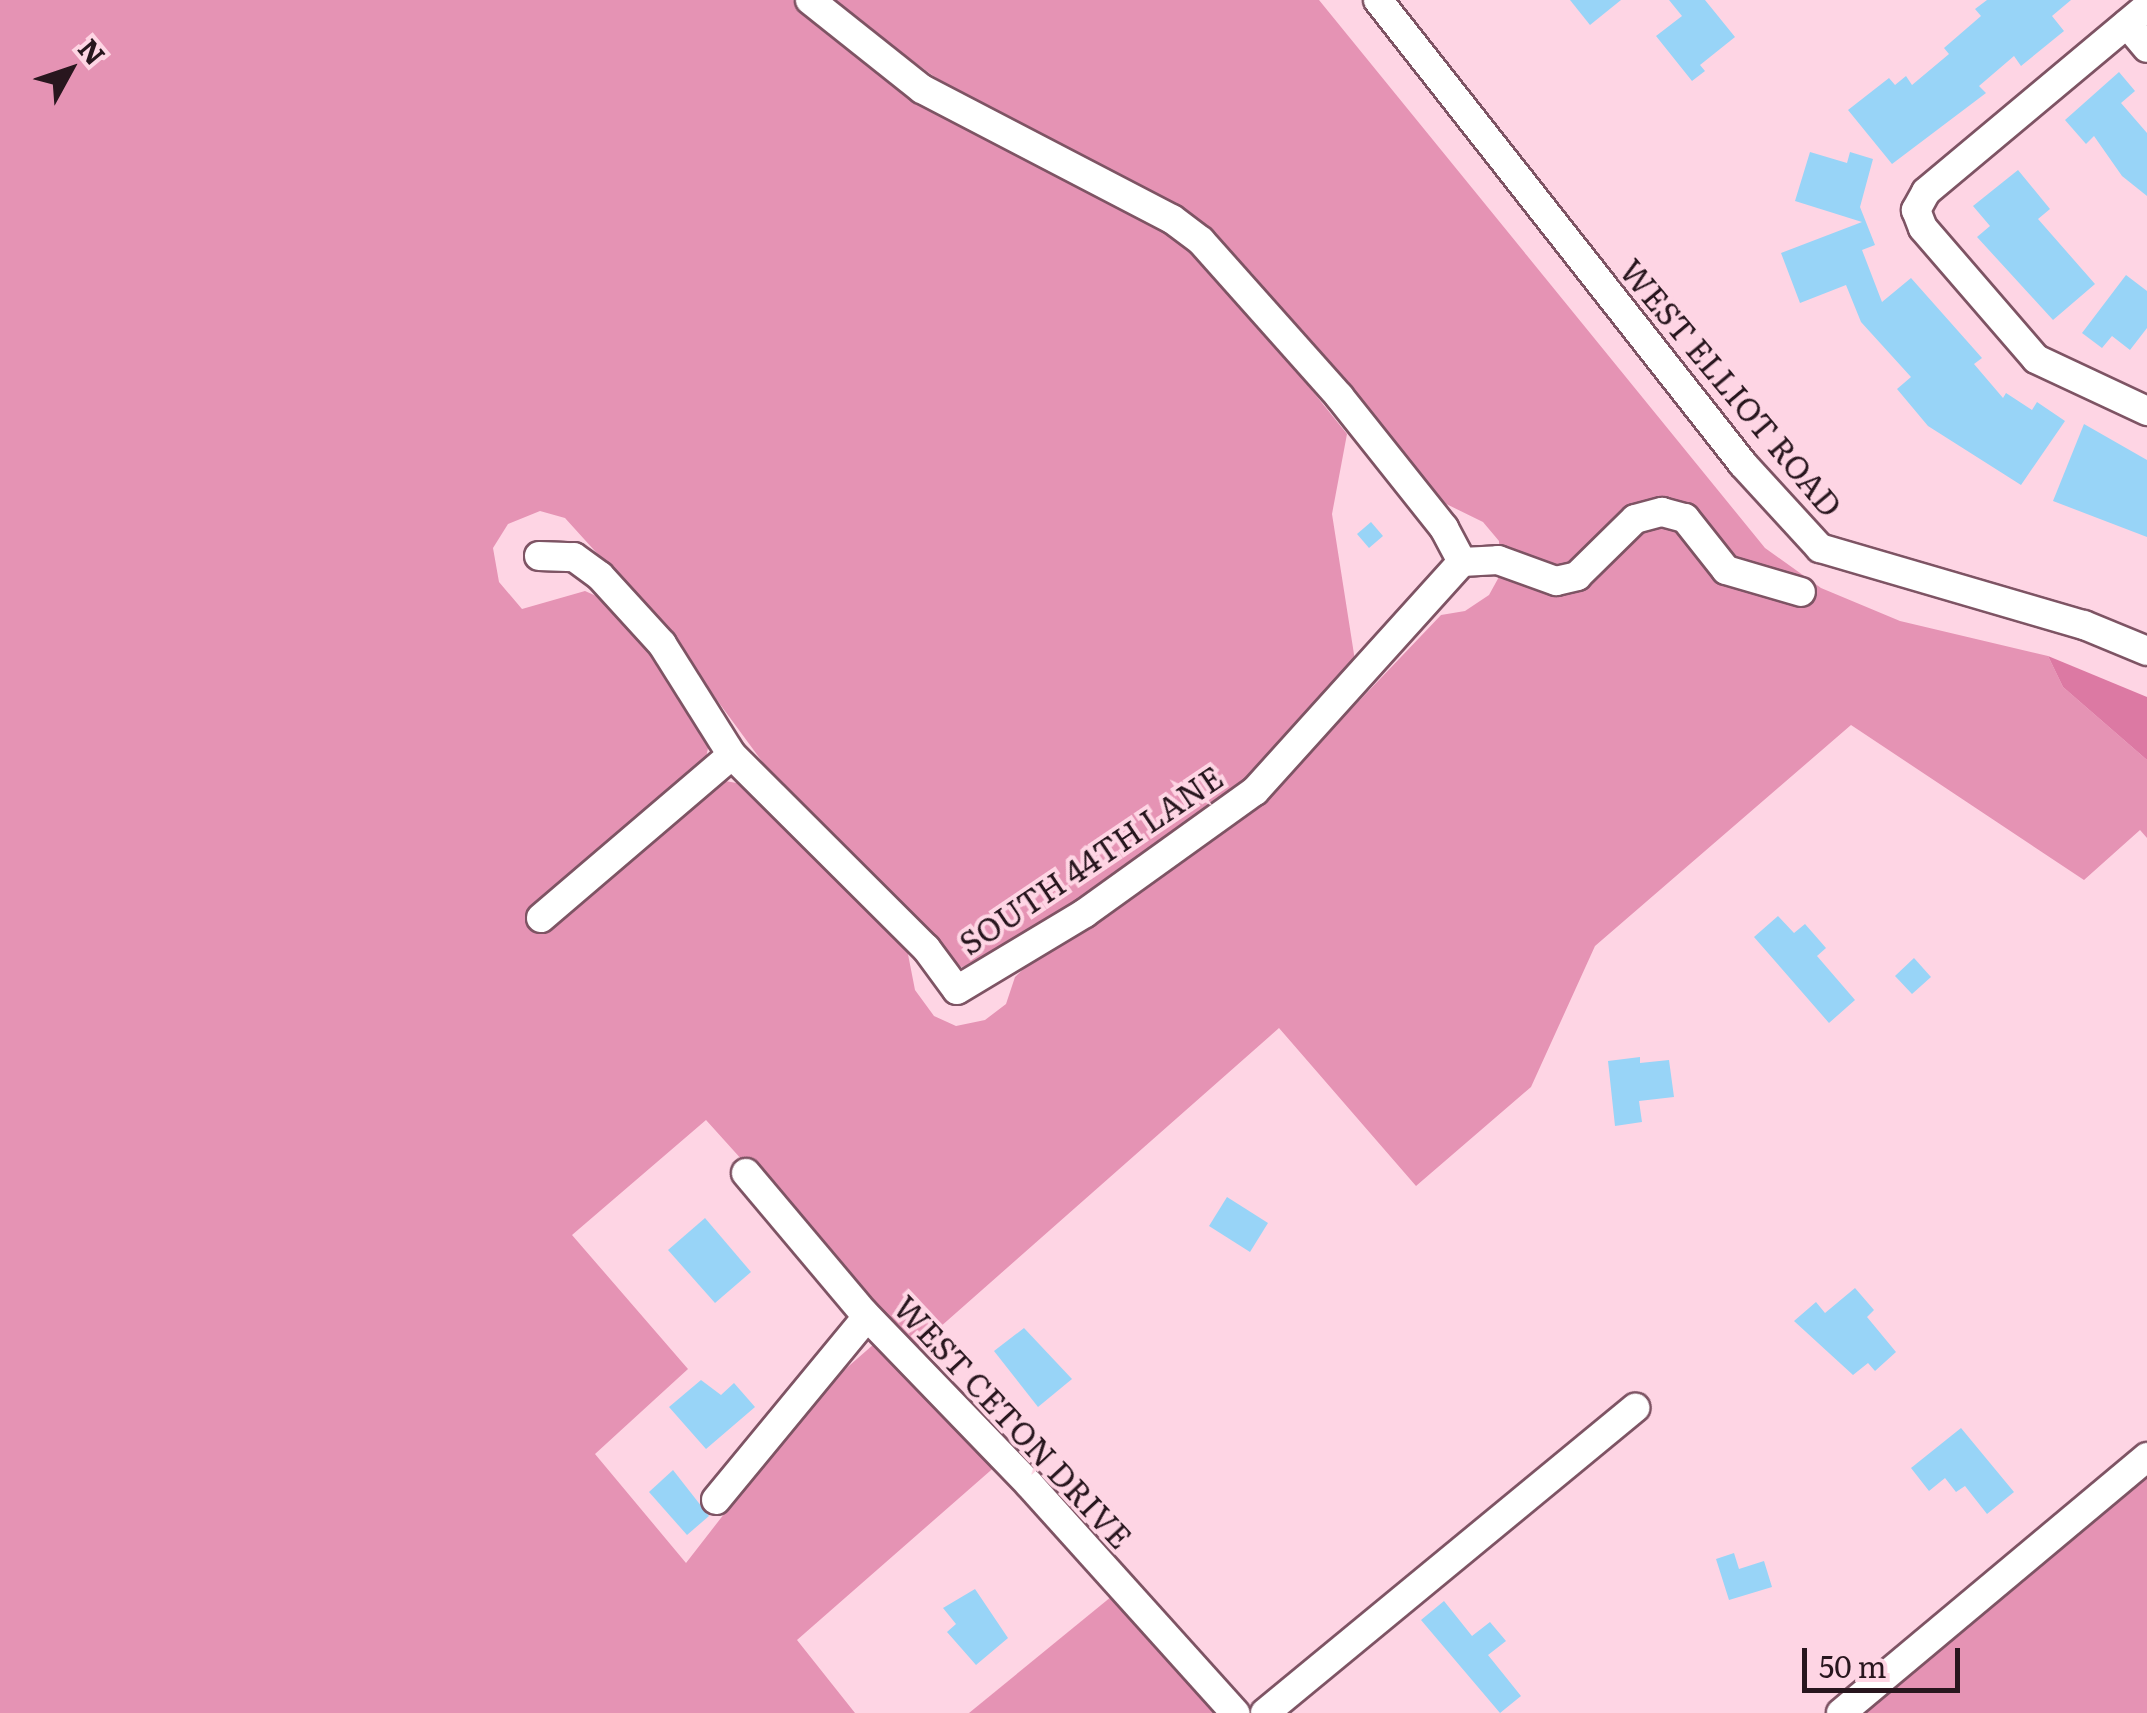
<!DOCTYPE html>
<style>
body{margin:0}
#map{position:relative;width:2147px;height:1713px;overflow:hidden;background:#fed5e4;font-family:Literata,serif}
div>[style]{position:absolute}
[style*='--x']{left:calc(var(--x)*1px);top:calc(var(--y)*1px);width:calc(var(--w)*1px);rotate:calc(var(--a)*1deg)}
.green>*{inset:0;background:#e593b4}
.forest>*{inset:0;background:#dc79a3}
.building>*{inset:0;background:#98d4f7}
.roads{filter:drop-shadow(2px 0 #7e5464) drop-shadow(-2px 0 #7e5464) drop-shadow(0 2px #7e5464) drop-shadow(0 -2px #7e5464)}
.minor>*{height:28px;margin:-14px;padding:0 14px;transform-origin:14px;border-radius:14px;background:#fff}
span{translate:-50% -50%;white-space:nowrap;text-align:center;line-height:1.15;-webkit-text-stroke:8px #fed5e4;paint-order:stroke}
.street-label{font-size:32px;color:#28161e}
.north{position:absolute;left:20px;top:20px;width:100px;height:100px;-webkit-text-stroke:8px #fed5e4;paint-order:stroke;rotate:50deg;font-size:28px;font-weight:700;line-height:40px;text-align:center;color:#28161e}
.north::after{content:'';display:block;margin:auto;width:35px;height:45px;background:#28161e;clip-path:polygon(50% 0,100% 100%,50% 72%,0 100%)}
.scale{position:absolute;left:1802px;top:1648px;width:158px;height:45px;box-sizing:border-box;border:5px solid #28161e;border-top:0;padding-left:12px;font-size:30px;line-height:35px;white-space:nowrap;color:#28161e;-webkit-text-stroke:8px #fed5e4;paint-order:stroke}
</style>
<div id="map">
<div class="green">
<i style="clip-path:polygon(0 0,793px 0,825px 33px,922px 101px,1148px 218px,1223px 280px,1347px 434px,1332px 514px,1356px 667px,1235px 788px,1146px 857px,971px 966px,961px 967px,786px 794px,661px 624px,565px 518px,540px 511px,508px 524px,493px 548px,499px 582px,522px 609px,585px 591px,603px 599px,641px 642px,709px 743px,706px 758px,532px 908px,720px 780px,742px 784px,907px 949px,915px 990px,934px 1016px,956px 1026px,985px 1020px,1006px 1004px,1015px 977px,1031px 962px,1256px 809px,1441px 615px,1465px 611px,1489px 595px,1500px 575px,1499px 541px,1483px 522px,1434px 498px,1252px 273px,1168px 199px,936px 78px,831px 0,1319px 0,1765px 548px,1821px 588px,1900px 621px,2048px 656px,2063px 687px,2147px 760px,2147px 838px,2140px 830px,2084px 880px,1851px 725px,1595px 946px,1531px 1087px,1416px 1186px,1279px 1028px,914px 1350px,706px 1120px,572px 1235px,688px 1369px,595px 1454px,686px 1563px,818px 1393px,874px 1344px,998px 1464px,797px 1640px,855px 1713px,0 1713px)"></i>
<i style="clip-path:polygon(2147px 1472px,2147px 1713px,1863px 1713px)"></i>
<i style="clip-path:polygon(1117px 1592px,1224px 1713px,969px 1713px)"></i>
</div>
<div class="forest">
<i style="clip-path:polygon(2048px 656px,2147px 697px,2147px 760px,2063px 687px)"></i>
</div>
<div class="building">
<i style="clip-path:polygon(1570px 0,1621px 0,1590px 25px)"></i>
<i style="clip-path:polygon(1669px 0,1705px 0,1735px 37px,1700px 65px,1705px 71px,1692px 81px,1656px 36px,1682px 16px)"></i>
<i style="clip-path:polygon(1987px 0,2071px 0,2052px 16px,2064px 31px,2021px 66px,2014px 56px,1979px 86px,1986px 93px,1892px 164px,1848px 110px,1889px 78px,1895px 85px,1906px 76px,1912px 85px,1949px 54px,1944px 48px,1981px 16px,1975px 9px)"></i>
<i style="clip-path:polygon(2119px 72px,2135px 91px,2121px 103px,2147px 133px,2147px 196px,2122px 176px,2094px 136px,2086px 144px,2065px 120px)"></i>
<i style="clip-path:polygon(1810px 152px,1847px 163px,1850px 152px,1873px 159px,1860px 207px,1875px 245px,1862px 250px,1882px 302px,1911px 278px,1982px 358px,1974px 364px,2003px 398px,2006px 393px,2032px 410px,2037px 402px,2065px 421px,2021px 485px,1928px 426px,1897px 389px,1911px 377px,1861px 322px,1846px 285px,1800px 303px,1781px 253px,1862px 222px,1795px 201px)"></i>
<i style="clip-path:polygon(2018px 170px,2050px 209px,2038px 219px,2095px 284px,2053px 320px,1977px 237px,1990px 226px,1973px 206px)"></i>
<i style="clip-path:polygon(2126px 275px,2147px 291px,2147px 328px,2130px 350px,2112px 336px,2102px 348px,2082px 333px)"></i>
<i style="clip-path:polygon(2084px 424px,2147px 460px,2147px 537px,2053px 501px)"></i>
<i style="clip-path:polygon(1371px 522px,1383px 536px,1369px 548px,1357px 534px)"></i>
<i style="clip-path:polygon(1778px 916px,1794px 933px,1805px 924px,1826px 948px,1817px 956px,1855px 1000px,1829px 1023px,1754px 937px)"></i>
<i style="clip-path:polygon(1914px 958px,1931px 977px,1912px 994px,1895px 976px)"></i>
<i style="clip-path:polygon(1640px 1057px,1640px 1063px,1669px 1060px,1674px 1097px,1639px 1101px,1642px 1122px,1615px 1126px,1608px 1061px)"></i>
<i style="clip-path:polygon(1227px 1197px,1268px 1223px,1250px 1252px,1209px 1226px)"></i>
<i style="clip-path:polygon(705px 1218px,751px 1272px,715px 1303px,668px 1250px)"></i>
<i style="clip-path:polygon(1855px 1288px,1874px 1310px,1867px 1317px,1896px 1352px,1875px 1371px,1868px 1363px,1853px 1375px,1794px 1321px,1816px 1302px,1825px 1313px)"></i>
<i style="clip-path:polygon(1024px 1328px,1072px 1379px,1038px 1407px,994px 1351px)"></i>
<i style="clip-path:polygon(701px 1380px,721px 1395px,734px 1383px,755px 1407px,706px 1449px,669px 1407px)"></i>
<i style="clip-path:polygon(1961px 1428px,2014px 1492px,1987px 1514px,1965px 1486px,1956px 1492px,1945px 1478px,1929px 1491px,1911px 1468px)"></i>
<i style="clip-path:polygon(673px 1470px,709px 1516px,687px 1535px,649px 1492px)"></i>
<i style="clip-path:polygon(1734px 1553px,1739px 1569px,1764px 1561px,1772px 1587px,1729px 1600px,1716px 1559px)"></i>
<i style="clip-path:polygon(975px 1589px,1008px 1638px,976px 1665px,947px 1632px,956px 1624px,943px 1608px)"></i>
<i style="clip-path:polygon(1444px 1601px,1472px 1636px,1490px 1622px,1506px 1641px,1488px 1655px,1521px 1696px,1500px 1713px,1421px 1620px)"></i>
</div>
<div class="roads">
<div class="minor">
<i style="--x:810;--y:0;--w:143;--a:38.5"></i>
<i style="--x:922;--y:89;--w:282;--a:27.5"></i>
<i style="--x:1172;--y:219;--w:36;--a:37"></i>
<i style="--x:1201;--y:241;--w:208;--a:48.3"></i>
<i style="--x:1339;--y:396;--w:169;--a:51.5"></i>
<i style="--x:1444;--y:528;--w:38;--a:62"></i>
<i style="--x:1378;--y:0;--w:590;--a:51.81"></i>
<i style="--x:1743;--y:464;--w:114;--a:47.5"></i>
<i style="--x:1820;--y:548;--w:275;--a:16.3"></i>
<i style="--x:2084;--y:625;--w:68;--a:22.4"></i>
<i style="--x:2147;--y:7;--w:288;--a:140.1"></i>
<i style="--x:1926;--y:192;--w:21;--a:119"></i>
<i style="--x:1916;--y:210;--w:19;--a:69"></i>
<i style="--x:1923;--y:228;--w:173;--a:49.2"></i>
<i style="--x:2036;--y:359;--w:123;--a:25.1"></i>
<i style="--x:2127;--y:24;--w:31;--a:50"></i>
<i style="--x:539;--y:556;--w:35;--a:2"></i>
<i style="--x:574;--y:557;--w:32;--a:36"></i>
<i style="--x:600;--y:576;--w:92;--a:47.6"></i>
<i style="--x:662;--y:644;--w:131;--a:57.8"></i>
<i style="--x:732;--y:755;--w:274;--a:44.9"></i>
<i style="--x:926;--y:948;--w:52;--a:53.6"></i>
<i style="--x:957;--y:990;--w:149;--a:-31"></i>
<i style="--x:1085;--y:913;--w:209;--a:-35.7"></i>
<i style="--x:1255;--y:791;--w:309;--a:-47.9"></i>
<i style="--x:1462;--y:562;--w:36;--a:-3"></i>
<i style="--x:1498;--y:560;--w:62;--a:19.9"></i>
<i style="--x:1556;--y:581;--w:22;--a:-13"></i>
<i style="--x:1577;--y:576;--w:81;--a:-44.5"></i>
<i style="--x:1635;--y:519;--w:28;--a:-15"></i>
<i style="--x:1662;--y:512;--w:24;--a:15"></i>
<i style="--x:1685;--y:518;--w:66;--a:51.7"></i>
<i style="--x:1726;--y:570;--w:78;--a:16.3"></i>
<i style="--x:541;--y:918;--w:251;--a:-40.5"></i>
<i style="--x:746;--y:1173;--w:182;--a:49.9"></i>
<i style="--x:863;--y:1312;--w:240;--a:46"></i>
<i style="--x:1030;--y:1485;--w:307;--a:48"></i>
<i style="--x:716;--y:1500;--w:237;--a:-50.5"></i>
<i style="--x:1265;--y:1713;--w:480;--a:-39.5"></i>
<i style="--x:1841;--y:1713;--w:399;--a:-39.9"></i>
</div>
</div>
<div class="street-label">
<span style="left:1732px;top:387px;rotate:50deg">WEST ELLIOT ROAD</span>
<span style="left:1090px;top:859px;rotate:-34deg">SOUTH 44TH LANE</span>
<span style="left:1014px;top:1421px;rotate:47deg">WEST CETON DRIVE</span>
</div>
<div class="north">N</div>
<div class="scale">50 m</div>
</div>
